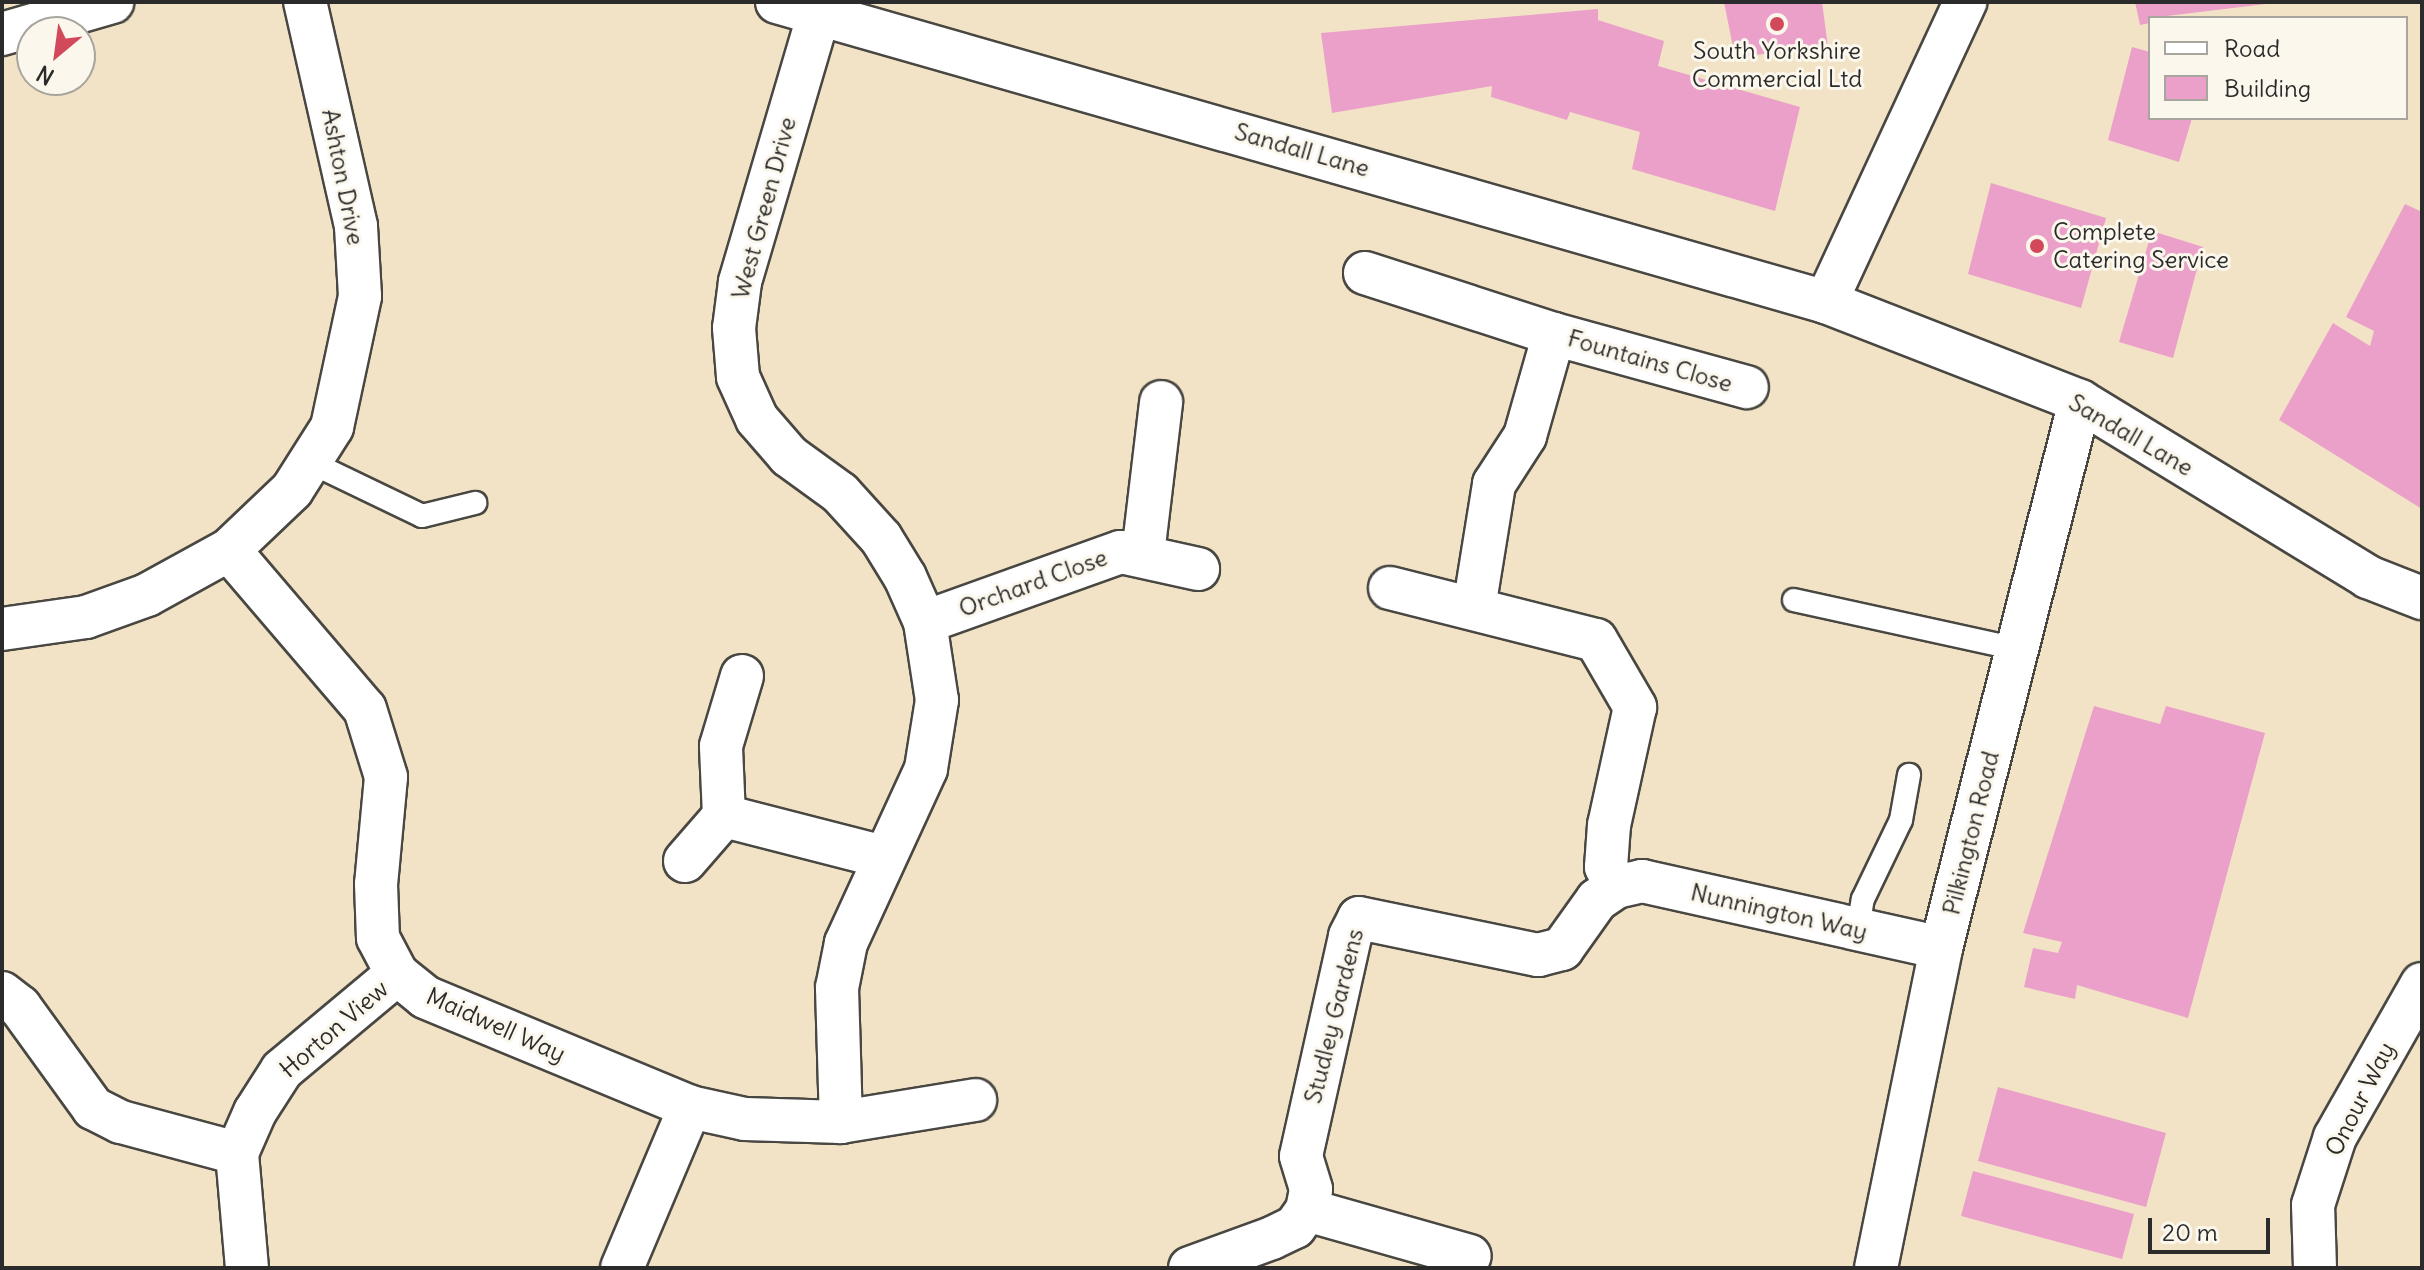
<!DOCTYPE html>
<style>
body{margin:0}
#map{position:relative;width:2424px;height:1270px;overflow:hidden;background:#f2e3c6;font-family:Delius,sans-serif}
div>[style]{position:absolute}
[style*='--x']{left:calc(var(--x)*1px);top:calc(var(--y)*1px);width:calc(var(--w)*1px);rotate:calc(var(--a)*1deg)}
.building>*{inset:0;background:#eba0ca}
.roads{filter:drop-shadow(2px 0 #494742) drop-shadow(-2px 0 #494742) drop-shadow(0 2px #494742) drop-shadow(0 -2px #494742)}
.lane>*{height:22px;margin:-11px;padding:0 11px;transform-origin:11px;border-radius:11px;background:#fff}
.street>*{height:42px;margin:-21px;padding:0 21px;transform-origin:21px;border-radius:21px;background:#fff}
.dots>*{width:22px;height:22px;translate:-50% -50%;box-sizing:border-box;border:4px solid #fbf7ec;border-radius:50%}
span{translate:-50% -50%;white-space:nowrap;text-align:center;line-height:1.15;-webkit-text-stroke:6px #fbf7ec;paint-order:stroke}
.poi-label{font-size:24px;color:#2b2b2b}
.left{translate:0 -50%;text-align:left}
.street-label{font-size:24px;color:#2b2b2b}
.frame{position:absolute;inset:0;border:4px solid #2b2b2b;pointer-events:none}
.legend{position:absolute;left:2148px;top:16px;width:260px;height:104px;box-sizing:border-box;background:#fbf7ec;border:2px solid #a8a59f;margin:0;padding:10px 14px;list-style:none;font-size:24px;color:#2b2b2b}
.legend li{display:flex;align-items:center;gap:16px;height:40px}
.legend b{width:40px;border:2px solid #a8a59f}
.north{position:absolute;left:16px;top:16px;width:80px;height:80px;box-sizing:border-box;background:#fbf7ec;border:2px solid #a8a59f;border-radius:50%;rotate:209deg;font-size:22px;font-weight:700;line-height:32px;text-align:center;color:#2b2b2b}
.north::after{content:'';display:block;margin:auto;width:28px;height:36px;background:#d1495b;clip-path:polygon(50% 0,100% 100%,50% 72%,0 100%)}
.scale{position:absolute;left:2148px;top:1218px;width:122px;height:36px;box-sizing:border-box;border:4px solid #2b2b2b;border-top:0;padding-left:10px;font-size:24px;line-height:28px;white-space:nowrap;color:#2b2b2b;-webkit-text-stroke:6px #fbf7ec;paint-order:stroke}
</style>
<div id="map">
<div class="building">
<i style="clip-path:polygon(1724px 2px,1822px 2px,1828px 47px,1735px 57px)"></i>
<i style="clip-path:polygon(2135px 2px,2265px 2px,2266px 4px,2150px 18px,2150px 23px,2140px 25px)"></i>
<i style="clip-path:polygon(1598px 9px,1598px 20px,1664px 41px,1658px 66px,1800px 107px,1775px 211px,1632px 169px,1640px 132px,1570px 112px,1567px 120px,1491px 97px,1492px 86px,1332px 113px,1321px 33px)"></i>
<i style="clip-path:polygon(2132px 47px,2150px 52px,2150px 118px,2192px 118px,2179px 162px,2108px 140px)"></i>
<i style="clip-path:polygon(1991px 183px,2106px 218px,2081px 308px,1968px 274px)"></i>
<i style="clip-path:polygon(2405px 204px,2422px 212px,2422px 509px,2279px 420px,2333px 323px,2370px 346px,2374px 331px,2346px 317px)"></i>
<i style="clip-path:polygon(2152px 231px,2203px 247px,2173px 358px,2119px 342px)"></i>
<i style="clip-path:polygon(2094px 706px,2160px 724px,2166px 706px,2265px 733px,2188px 1018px,2077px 985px,2075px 999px,2024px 987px,2033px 948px,2058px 953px,2062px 942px,2023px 933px)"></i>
<i style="clip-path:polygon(1998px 1087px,2166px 1133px,2146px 1207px,1978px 1161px)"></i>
<i style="clip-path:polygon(1973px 1171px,2134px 1214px,2122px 1259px,1961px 1216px)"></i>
</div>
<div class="roads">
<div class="lane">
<i style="--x:310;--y:462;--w:124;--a:25.7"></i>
<i style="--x:422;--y:516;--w:55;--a:-13.8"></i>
<i style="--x:1794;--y:600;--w:228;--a:12.4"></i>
<i style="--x:1858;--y:929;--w:30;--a:-81"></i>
<i style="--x:1863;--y:899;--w:88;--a:-64.3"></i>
<i style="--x:1901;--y:820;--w:46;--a:-79.9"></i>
</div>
<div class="street">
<i style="--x:777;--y:2;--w:1091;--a:15.96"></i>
<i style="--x:1826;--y:302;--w:273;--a:21.3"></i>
<i style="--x:2080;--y:401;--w:338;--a:31.4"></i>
<i style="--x:2368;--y:577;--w:58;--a:21.3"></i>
<i style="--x:820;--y:10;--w:284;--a:106.4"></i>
<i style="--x:740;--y:282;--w:46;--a:97.4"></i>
<i style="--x:734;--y:328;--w:49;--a:85.3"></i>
<i style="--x:738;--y:377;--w:46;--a:65.7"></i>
<i style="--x:757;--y:419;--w:49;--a:49.1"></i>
<i style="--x:789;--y:456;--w:63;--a:36"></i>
<i style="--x:840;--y:493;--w:61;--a:47.7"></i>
<i style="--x:881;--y:538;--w:46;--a:58.4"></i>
<i style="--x:905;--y:577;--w:49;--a:66"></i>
<i style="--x:925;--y:622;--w:79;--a:81.3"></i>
<i style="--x:937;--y:700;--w:70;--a:99.1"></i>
<i style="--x:926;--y:769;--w:192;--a:114.7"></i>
<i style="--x:846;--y:943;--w:46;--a:101.3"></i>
<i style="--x:837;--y:988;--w:134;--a:88.3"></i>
<i style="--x:2;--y:34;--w:115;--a:-16.2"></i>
<i style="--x:1365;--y:273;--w:199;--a:17.9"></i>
<i style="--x:1826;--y:302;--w:331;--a:-65.1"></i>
<i style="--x:229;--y:550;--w:209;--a:49.5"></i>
<i style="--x:365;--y:709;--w:71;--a:72.8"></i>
<i style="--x:386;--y:777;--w:107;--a:95.3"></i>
<i style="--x:376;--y:884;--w:54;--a:87.9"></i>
<i style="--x:378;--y:938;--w:41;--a:62.2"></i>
<i style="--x:397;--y:974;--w:36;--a:39"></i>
<i style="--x:425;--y:997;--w:287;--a:22.5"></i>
<i style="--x:690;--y:1107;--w:56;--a:12.3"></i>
<i style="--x:745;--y:1119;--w:96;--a:1.8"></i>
<i style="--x:841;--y:1122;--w:136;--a:-9.3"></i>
<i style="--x:1143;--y:554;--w:153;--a:-83.2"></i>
<i style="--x:1390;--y:588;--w:212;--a:14.2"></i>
<i style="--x:1596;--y:640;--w:78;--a:59.8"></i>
<i style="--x:1635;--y:707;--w:121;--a:102.4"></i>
<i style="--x:1609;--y:825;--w:42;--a:94.1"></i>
<i style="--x:1606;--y:867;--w:22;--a:63"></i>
<i style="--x:1474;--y:608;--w:126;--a:-80.8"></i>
<i style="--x:1494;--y:484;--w:57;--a:-57.1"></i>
<i style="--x:1525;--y:436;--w:106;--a:-74.1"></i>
<i style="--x:1554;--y:334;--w:200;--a:15.4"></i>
<i style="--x:925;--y:622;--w:208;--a:-19.7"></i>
<i style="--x:1121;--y:552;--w:79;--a:12.4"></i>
<i style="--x:2;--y:629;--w:85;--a:-8.1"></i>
<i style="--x:86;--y:617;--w:65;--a:-19.8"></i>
<i style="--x:147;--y:595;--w:94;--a:-28.8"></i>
<i style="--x:229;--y:550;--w:87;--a:-43.6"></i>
<i style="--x:292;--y:490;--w:75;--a:-57.6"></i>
<i style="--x:332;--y:427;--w:134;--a:-77.9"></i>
<i style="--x:360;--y:296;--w:70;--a:-93.3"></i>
<i style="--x:356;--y:226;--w:230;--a:-102.8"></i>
<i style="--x:724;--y:816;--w:165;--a:14.4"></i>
<i style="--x:685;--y:861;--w:60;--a:-49.1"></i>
<i style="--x:724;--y:816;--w:70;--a:-92.5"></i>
<i style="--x:721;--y:746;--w:73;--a:-73.3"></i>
<i style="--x:2;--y:993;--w:23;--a:38"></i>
<i style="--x:20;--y:1007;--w:125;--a:54.1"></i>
<i style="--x:93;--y:1108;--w:31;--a:27"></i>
<i style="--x:121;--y:1122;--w:120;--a:15"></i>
<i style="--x:1307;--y:1210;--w:21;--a:-79"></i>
<i style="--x:1311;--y:1189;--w:34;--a:-107"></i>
<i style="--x:1301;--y:1156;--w:225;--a:-77.4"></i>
<i style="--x:1350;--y:936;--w:20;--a:-63"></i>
<i style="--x:1359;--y:918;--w:183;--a:11.7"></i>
<i style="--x:1538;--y:955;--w:25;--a:-14"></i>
<i style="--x:1562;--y:949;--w:60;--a:-54.5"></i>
<i style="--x:1597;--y:900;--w:23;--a:-34"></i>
<i style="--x:1616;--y:887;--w:27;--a:-13"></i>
<i style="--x:1642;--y:881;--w:306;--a:12.6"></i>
<i style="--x:247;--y:1268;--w:115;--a:-95"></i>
<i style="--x:237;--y:1153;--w:45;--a:-66.3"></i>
<i style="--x:255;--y:1112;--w:50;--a:-57.3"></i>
<i style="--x:282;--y:1070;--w:150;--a:-39.9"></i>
<i style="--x:622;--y:1268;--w:175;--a:-67.1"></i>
<i style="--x:1190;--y:1268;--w:87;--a:-20.1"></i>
<i style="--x:1272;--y:1238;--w:25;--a:-26"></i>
<i style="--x:1295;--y:1227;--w:21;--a:-55"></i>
<i style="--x:1307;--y:1210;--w:169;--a:15.8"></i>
<i style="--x:1876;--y:1268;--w:327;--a:-78.5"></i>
<i style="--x:1941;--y:948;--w:564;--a:-75.74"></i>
<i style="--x:2315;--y:1268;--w:63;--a:-91.8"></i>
<i style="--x:2313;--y:1205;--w:71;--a:-72.1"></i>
<i style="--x:2335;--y:1137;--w:176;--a:-60.4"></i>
</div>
</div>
<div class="dots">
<i style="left:1777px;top:24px;background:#d1495b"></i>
<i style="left:2037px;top:246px;background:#d1495b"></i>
</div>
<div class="poi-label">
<span style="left:1777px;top:65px">South Yorkshire<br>Commercial Ltd</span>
<span class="left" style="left:2053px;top:246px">Complete<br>Catering Service</span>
</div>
<div class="street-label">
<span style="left:1302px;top:150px;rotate:16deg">Sandall Lane</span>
<span style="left:343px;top:177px;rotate:79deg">Ashton Drive</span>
<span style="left:764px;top:208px;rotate:-75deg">West Green Drive</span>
<span style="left:1650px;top:361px;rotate:16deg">Fountains Close</span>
<span style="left:2131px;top:435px;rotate:30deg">Sandall Lane</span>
<span style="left:1033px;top:583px;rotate:-20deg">Orchard Close</span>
<span style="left:1971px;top:833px;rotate:-76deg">Pilkington Road</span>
<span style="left:1779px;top:912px;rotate:13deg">Nunnington Way</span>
<span style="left:1334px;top:1016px;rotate:-76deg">Studley Gardens</span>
<span style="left:496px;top:1025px;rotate:24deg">Maidwell Way</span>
<span style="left:334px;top:1029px;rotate:-41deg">Horton View</span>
<span style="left:2360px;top:1099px;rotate:-63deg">Onour Way</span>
</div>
<div class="frame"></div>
<ul class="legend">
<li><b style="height:10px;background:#fff"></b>Road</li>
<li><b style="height:22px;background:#eba0ca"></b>Building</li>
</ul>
<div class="north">N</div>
<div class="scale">20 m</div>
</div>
